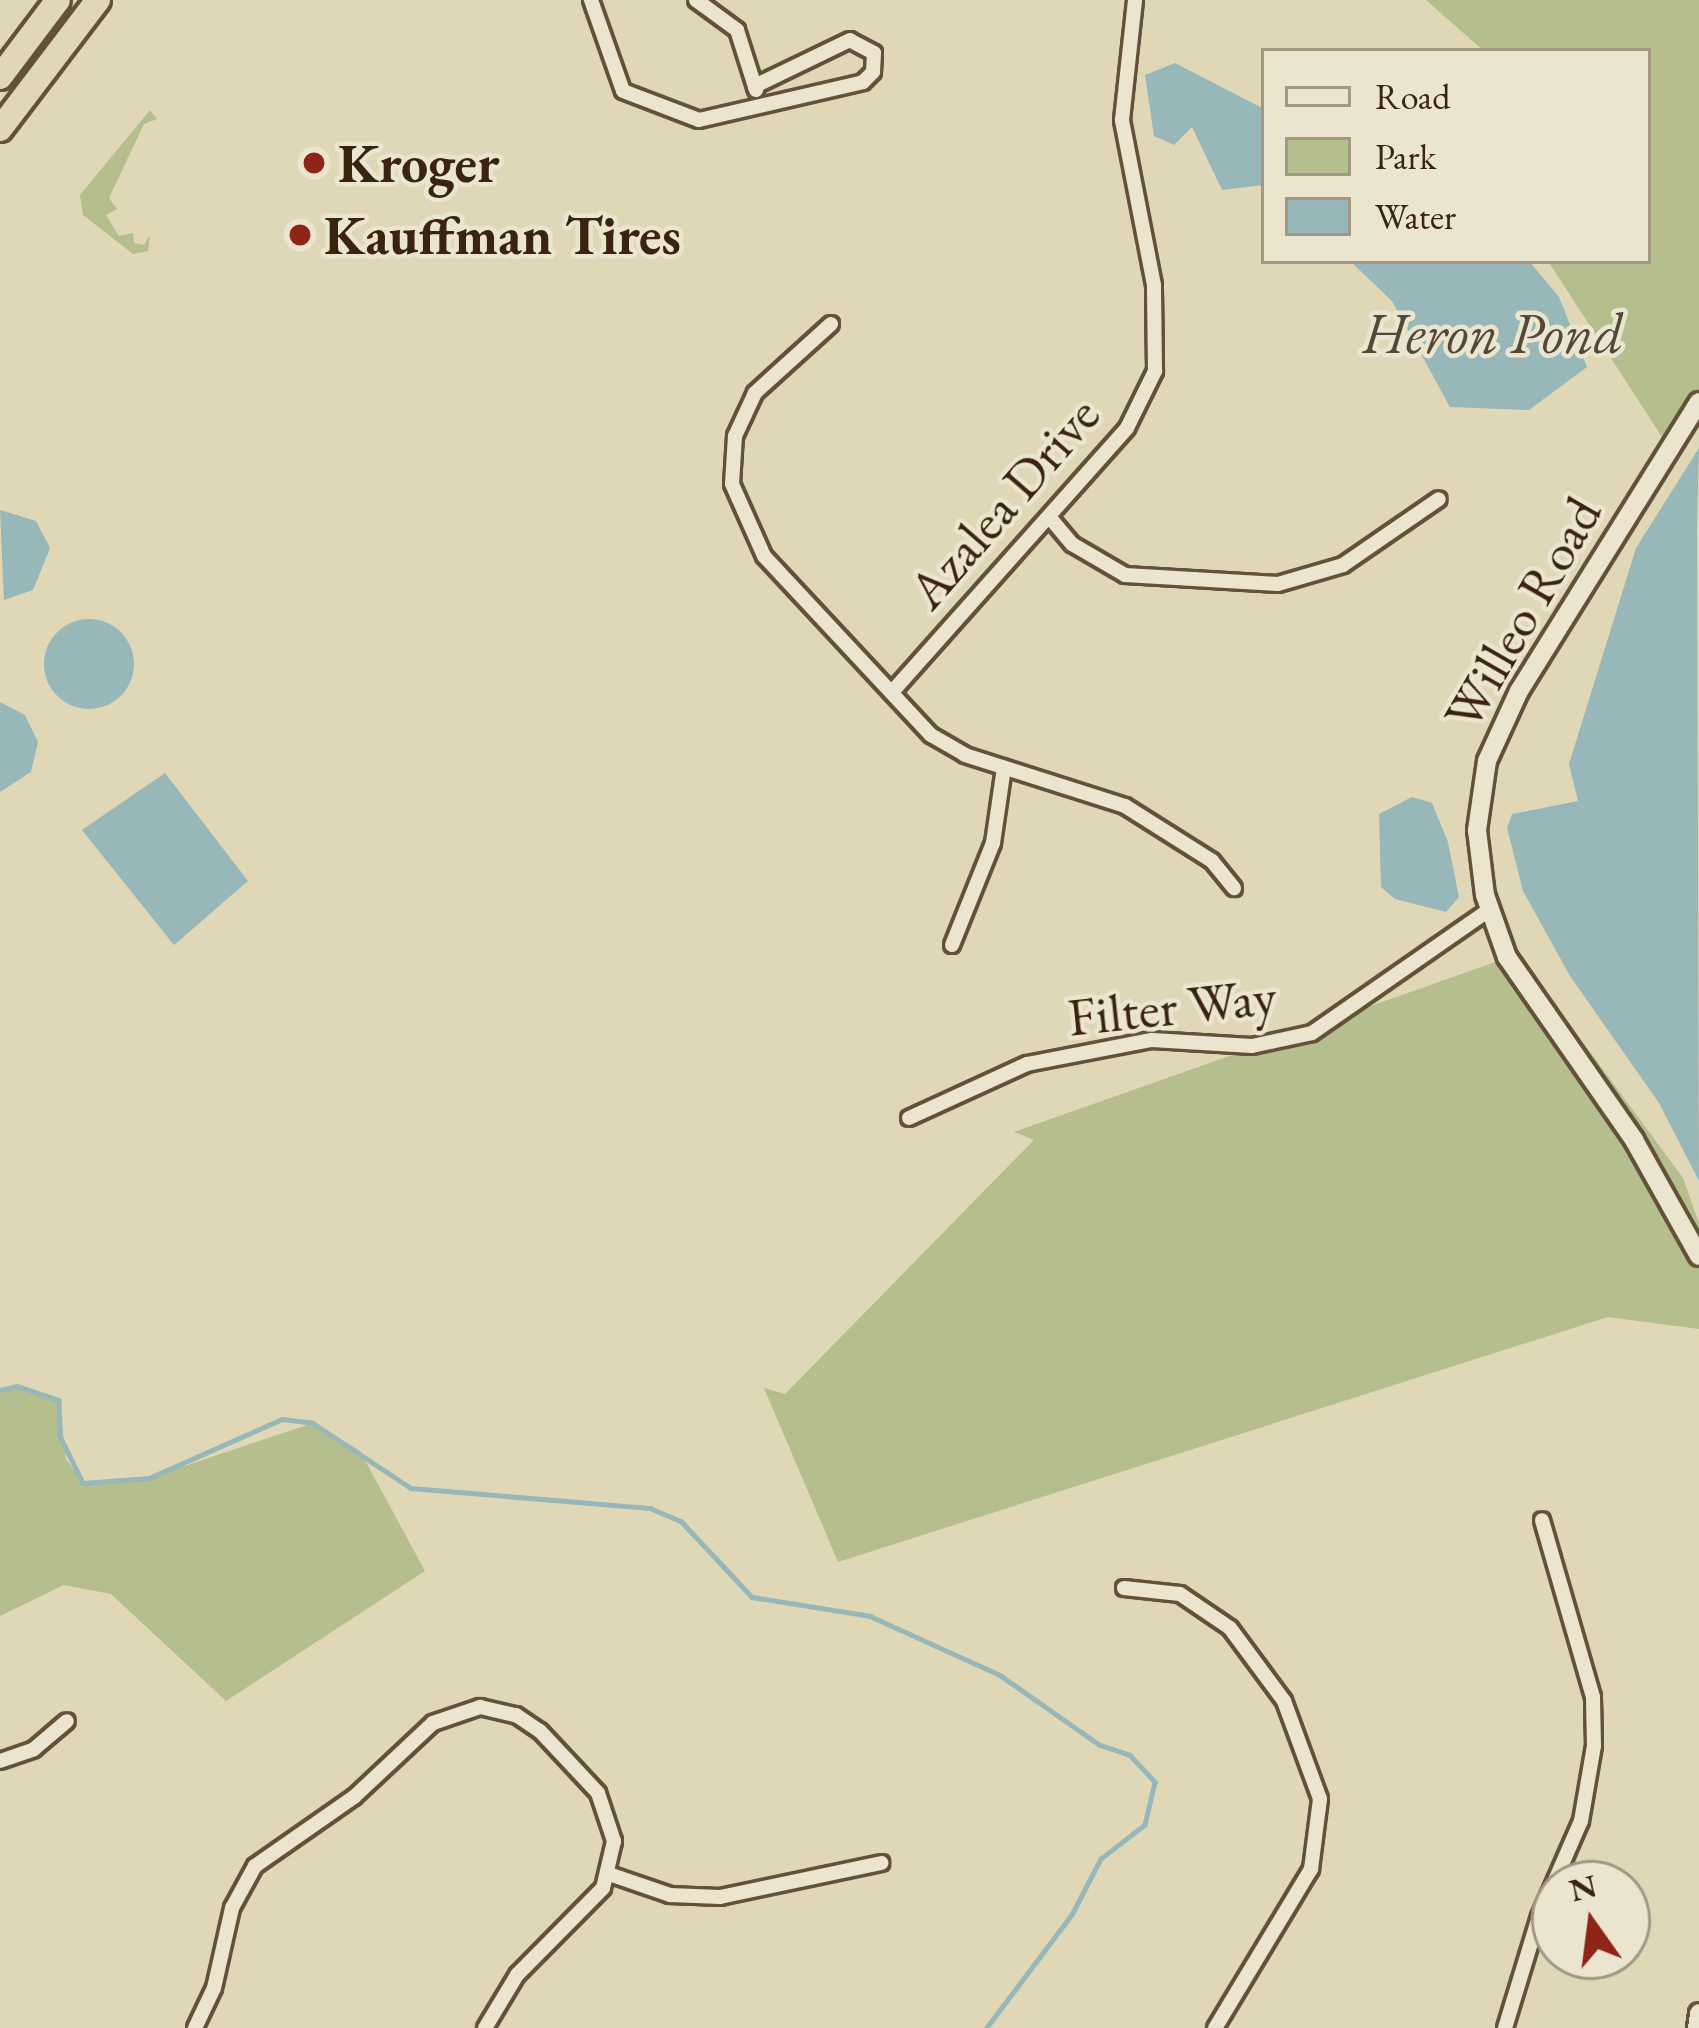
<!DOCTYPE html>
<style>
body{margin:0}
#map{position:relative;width:1699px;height:2028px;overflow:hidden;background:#e0d7b7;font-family:"EB Garamond",serif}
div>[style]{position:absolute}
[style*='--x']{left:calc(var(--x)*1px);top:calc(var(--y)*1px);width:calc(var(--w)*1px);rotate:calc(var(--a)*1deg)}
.green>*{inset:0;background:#b5be8d}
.water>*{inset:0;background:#97b7b8}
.round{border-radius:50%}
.stream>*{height:4.5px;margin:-2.25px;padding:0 2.25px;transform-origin:2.25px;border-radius:2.25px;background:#97b7b8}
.roads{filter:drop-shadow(3px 0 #645139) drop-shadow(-3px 0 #645139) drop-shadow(0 3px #645139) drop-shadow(0 -3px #645139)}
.minor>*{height:14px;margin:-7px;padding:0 7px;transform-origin:7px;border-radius:7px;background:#ebe5d0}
.tertiary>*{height:18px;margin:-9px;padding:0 9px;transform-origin:9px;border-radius:9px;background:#ebe5d0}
.trunk>*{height:24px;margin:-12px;padding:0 12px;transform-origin:12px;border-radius:12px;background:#e0d7b7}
.dots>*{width:33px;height:33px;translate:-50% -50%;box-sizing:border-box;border:6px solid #ebe5d0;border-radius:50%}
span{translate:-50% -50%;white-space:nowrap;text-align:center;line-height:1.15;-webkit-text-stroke:9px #ebe5d0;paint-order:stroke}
.poi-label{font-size:54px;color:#3b240f;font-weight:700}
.left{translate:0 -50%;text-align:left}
.street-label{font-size:54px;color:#3b240f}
.water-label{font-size:57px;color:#524939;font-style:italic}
.legend{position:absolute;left:1261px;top:48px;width:390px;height:216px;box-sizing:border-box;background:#ebe5d0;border:3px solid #a59883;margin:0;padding:15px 21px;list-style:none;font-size:36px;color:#3b240f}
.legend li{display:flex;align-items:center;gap:24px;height:60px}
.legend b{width:60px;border:3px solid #a59883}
.north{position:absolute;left:1531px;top:1860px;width:120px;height:120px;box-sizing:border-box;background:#ebe5d0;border:3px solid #a59883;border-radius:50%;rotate:346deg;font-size:33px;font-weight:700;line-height:48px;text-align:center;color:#3b240f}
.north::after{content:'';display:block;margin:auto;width:42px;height:54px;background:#8f2418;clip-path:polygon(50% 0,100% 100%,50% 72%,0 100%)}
</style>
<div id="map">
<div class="green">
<i style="clip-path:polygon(1426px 0,1699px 0,1699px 414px,1673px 454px,1548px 261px,1648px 261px,1648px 51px,1484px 51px)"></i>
<i style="clip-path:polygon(150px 110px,157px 119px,144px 124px,109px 198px,117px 209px,106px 215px,119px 236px,133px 233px,134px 243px,144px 245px,150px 235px,148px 251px,133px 254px,83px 215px,80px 195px)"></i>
<i style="clip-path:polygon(1518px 954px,1683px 1178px,1699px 1223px,1699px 1329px,1608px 1317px,838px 1562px,764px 1388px,785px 1394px,1034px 1140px,1014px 1132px)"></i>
<i style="clip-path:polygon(17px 1386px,59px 1400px,66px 1459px,83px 1483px,149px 1478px,313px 1423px,360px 1451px,425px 1571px,226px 1701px,111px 1594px,64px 1585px,0 1616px,0 1390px)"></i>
</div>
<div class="water">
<i style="clip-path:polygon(1175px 63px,1264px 109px,1264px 185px,1222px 190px,1192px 127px,1174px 145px,1154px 136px,1145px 75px)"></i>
<i style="clip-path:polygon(1350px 261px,1529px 261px,1559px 297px,1587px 367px,1529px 410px,1450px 407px,1392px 301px)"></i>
<i style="clip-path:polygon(1699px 448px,1697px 527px,1699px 1181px,1659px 1103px,1570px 976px,1523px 891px,1507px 828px,1512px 814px,1578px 801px,1569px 764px,1636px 548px)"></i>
<i style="clip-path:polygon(0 510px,36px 521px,50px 548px,33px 590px,4px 600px)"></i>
<i class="round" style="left:44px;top:619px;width:90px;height:90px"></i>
<i style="clip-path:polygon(0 702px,25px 715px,38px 742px,31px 772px,0 792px)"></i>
<i style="clip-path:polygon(165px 773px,248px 881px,174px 945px,82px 830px)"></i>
<i style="clip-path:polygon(1412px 797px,1432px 803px,1448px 842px,1459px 897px,1446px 912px,1395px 899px,1381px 887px,1379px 814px)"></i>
</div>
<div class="stream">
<i style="--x:0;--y:1390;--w:17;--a:-13"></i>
<i style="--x:17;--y:1386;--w:44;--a:18.4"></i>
<i style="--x:59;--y:1400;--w:36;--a:88"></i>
<i style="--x:60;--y:1436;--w:52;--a:63.9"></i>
<i style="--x:83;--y:1483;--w:66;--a:-4.3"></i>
<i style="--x:149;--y:1478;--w:145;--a:-23.9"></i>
<i style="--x:282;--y:1419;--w:31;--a:7"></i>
<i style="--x:313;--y:1423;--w:118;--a:33.6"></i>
<i style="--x:411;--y:1488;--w:240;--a:4.8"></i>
<i style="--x:650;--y:1508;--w:34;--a:23"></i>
<i style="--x:681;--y:1521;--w:104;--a:46.9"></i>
<i style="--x:752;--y:1597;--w:120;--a:9.1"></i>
<i style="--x:870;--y:1616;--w:143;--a:24.4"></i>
<i style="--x:1000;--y:1675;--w:122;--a:35"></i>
<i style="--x:1100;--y:1745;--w:32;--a:18"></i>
<i style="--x:1130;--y:1755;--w:37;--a:47"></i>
<i style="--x:1155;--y:1782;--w:44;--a:103.1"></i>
<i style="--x:1145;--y:1825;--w:56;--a:142.3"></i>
<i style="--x:1101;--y:1859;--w:63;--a:117.4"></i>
<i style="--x:1072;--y:1915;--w:141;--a:127"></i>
</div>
<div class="roads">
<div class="minor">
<i style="--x:591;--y:0;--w:96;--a:70.6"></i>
<i style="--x:623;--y:91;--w:81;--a:20.9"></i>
<i style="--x:699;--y:120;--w:168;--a:-13"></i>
<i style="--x:863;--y:82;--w:14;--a:-45"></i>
<i style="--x:873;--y:72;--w:19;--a:-87"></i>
<i style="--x:874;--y:53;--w:27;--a:-152"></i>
<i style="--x:850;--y:40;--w:106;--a:154.2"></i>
<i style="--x:696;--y:0;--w:51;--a:36.2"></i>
<i style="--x:737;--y:30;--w:63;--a:72.4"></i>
<i style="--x:831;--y:324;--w:103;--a:137.8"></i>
<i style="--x:755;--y:393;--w:47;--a:114.9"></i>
<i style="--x:735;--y:436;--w:48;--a:93.6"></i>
<i style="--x:732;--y:484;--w:79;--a:66"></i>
<i style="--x:764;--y:556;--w:245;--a:47"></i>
<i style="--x:931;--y:735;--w:39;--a:30"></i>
<i style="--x:965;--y:755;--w:168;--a:17.7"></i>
<i style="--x:1125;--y:806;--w:103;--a:32.3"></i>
<i style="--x:1212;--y:861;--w:35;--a:51"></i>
<i style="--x:1051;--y:519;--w:33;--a:50"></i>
<i style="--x:1072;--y:544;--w:61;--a:30.3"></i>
<i style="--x:1125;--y:575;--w:153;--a:3.4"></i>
<i style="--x:1278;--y:584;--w:68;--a:-16.3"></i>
<i style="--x:1343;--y:565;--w:116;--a:-34.5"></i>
<i style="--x:892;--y:692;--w:353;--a:-48.3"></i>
<i style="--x:1127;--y:428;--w:64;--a:-63.8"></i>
<i style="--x:1155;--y:371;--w:86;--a:-90.7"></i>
<i style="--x:1154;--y:285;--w:168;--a:-101"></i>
<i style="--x:1122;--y:120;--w:121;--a:-83.8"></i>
<i style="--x:952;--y:945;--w:110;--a:-68.1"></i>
<i style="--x:993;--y:843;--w:76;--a:-81.7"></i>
<i style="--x:909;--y:1118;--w:130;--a:-24.6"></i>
<i style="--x:1027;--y:1064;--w:127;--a:-10.9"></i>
<i style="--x:1152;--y:1040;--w:100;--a:3.4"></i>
<i style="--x:1252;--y:1046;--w:61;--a:-12.2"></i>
<i style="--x:1312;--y:1033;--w:216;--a:-34.8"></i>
<i style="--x:1124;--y:1588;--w:56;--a:6.1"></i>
<i style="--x:1180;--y:1594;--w:60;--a:34.2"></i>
<i style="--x:1230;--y:1628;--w:91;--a:53.5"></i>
<i style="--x:1284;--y:1701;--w:104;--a:69.8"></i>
<i style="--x:1320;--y:1799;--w:71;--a:97.3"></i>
<i style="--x:1311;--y:1869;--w:186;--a:121.1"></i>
<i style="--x:0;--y:1761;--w:36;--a:-19"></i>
<i style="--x:34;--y:1749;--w:43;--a:-40.3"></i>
<i style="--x:609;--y:1874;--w:65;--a:19"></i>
<i style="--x:670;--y:1895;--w:50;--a:2.3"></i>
<i style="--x:720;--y:1897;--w:165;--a:-11.9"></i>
<i style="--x:195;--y:2028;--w:44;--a:-64.6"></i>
<i style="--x:214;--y:1988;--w:82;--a:-77.3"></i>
<i style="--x:232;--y:1908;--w:48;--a:-61.3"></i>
<i style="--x:255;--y:1866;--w:121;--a:-34.9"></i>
<i style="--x:354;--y:1797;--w:108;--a:-43.1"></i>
<i style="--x:433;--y:1723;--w:50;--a:-18.8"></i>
<i style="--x:480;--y:1707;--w:37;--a:13"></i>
<i style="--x:516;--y:1715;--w:29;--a:34"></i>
<i style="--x:540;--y:1731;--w:85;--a:46.9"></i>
<i style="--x:598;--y:1793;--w:51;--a:71.6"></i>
<i style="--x:614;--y:1841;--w:48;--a:103.2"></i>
<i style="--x:603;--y:1888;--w:122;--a:134.7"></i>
<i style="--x:517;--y:1975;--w:62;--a:121.1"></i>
<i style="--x:1505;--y:2028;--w:116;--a:-73"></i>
<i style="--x:1539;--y:1917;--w:105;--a:-66.4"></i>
<i style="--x:1581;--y:1821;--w:76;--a:-80.2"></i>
<i style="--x:1594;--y:1746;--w:49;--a:-91.2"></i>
<i style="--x:1593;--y:1697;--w:184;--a:-106.1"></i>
</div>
<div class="tertiary">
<i style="--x:1699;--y:402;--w:340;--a:121.9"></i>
<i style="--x:1519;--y:691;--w:77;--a:114.6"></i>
<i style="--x:1487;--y:761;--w:70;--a:98.2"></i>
<i style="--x:1477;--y:830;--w:65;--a:83"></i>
<i style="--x:1485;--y:895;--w:66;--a:70.5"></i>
<i style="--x:1507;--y:957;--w:223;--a:55.2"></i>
<i style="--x:1634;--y:1140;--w:133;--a:60.7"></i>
<i style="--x:1697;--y:2028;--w:15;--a:-82"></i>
</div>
<div class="trunk">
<i style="--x:0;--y:77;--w:96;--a:-53"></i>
<i style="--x:0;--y:129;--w:162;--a:-52.8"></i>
</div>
</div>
<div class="dots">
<i style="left:314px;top:163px;background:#8f2418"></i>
<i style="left:300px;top:235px;background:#8f2418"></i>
</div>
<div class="poi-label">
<span class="left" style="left:338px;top:163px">Kroger</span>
<span class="left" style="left:324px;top:235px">Kauffman Tires</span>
</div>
<div class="street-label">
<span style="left:1003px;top:502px;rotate:-49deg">Azalea Drive</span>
<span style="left:1522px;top:613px;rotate:-60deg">Willeo Road</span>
<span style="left:1172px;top:1006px;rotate:-6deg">Filter Way</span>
</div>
<div class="water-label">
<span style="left:1493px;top:334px">Heron Pond</span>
</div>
<ul class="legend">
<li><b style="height:15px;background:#ebe5d0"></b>Road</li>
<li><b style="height:33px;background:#b5be8d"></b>Park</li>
<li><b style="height:33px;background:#97b7b8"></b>Water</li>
</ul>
<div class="north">N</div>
</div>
